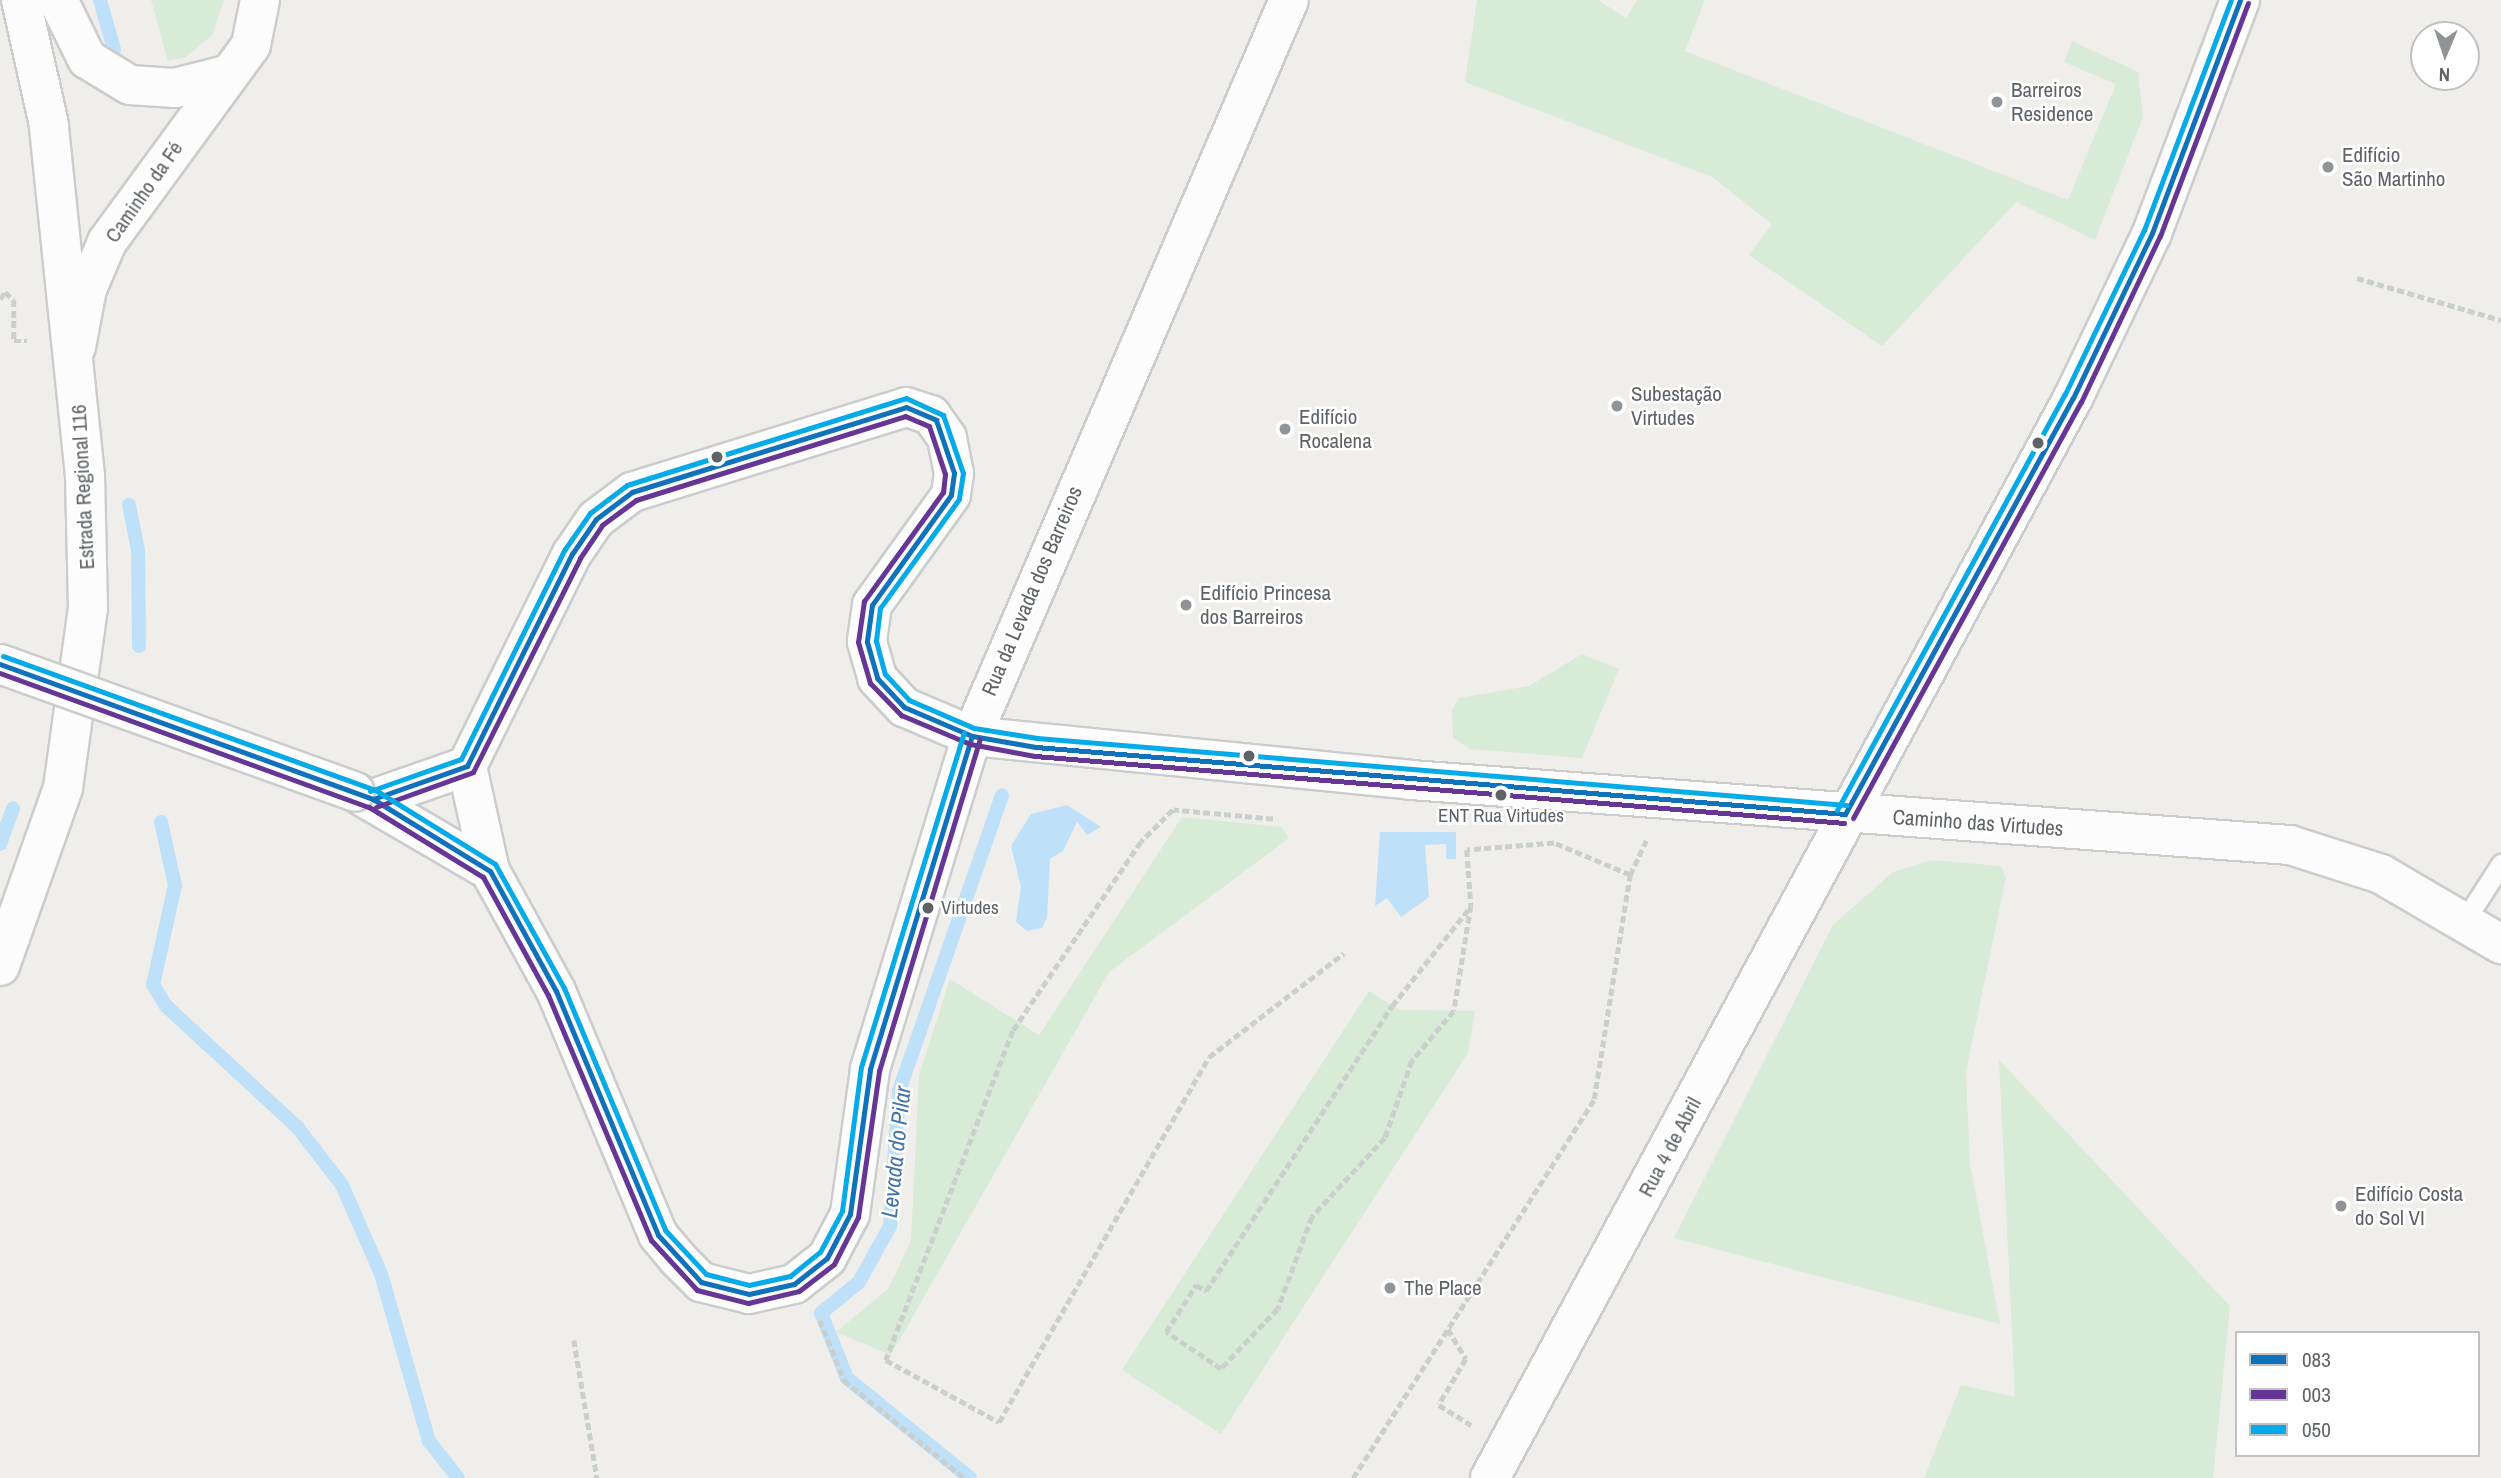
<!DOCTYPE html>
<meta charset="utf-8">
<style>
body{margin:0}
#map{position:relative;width:2501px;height:1478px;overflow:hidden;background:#efeeea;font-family:"Archivo Narrow",sans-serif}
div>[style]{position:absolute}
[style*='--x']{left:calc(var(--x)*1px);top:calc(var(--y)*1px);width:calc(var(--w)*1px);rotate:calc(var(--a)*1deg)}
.green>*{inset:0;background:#d8ebd6}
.water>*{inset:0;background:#bfe0f9}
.stream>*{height:14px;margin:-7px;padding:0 7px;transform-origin:7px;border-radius:7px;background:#bfe0f9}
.path>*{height:4.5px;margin-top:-2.25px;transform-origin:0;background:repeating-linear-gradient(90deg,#cacfcc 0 7px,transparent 0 10.5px)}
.roads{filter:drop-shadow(2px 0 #cbcccc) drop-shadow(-2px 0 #cbcccc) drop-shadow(0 2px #cbcccc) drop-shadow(0 -2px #cbcccc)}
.lane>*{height:19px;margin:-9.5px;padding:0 9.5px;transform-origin:9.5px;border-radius:9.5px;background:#fdfcfc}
.street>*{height:38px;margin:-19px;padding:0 19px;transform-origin:19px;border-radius:19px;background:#fdfcfc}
.secondary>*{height:38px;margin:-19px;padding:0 19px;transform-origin:19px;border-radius:19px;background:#fdfcfc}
.bridges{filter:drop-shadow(2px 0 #cbcccc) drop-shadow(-2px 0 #cbcccc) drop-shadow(0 2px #cbcccc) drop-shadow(0 -2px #cbcccc)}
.street-bridge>*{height:38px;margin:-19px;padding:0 19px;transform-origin:19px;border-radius:19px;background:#fdfcfc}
.bus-1>*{height:5px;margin:-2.5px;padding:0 2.5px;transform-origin:2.5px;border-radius:2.5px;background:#1072ba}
.bus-2>*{height:5px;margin:-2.5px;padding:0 2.5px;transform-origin:2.5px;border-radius:2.5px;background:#663695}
.bus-3>*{height:5px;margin:-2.5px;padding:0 2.5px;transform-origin:2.5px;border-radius:2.5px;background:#05aae8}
.dots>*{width:19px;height:19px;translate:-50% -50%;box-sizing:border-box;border:4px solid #fff;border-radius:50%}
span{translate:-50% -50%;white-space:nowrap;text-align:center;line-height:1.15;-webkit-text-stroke:5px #fff;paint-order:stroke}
.bus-label{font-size:19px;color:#5f6368}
.left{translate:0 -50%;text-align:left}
.poi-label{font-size:21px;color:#5f6368}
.street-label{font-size:21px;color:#5f6368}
.water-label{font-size:23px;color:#4174aa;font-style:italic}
.legend{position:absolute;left:2235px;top:1331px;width:245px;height:126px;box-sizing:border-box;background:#fff;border:2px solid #bfc1c3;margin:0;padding:9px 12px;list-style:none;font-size:21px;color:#5f6368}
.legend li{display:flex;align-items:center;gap:14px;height:35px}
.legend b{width:35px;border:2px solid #bfc1c3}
.north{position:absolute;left:2410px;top:21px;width:70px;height:70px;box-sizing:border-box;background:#fff;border:2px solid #bfc1c3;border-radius:50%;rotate:182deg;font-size:19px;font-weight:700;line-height:28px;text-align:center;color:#5f6368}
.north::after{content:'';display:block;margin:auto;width:24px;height:32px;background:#919496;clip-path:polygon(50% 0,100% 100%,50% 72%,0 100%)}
</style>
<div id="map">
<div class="green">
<i style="clip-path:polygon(151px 0,224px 0,212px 35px,186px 57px,168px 61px)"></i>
<i style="clip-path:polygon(1477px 0,1598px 0,1626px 18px,1637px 0,1705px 0,1685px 51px,2068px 200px,2116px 84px,2064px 62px,2072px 41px,2138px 72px,2143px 117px,2095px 240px,2016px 202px,1882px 346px,1749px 255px,1772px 224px,1712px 177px,1465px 82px)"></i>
<i style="clip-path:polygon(1582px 654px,1619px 669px,1582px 758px,1470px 749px,1453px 738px,1452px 710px,1459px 698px,1529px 686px)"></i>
<i style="clip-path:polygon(1182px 817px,1282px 827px,1289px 838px,1109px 972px,891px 1355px,836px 1332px,888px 1289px,911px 1241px,919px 1075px,950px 979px,1039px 1035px)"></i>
<i style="clip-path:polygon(1932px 860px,2001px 866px,2006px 877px,1966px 1072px,1970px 1163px,2000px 1324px,1674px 1238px,1833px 925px,1893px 872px)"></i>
<i style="clip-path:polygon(1369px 991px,1400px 1010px,1475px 1011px,1468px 1053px,1221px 1434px,1122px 1370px)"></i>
<i style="clip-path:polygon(1999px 1060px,2230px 1306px,2213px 1478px,1924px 1478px,1961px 1385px,2015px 1397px)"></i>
</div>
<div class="water">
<i style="clip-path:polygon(1067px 805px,1101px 827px,1087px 835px,1077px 822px,1063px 851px,1050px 859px,1047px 918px,1042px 928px,1027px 931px,1016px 922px,1021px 887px,1011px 846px,1031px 814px)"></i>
<i style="clip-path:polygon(1380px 832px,1456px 832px,1456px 859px,1446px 859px,1446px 844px,1425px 845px,1429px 897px,1401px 917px,1387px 898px,1375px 906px)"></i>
</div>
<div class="stream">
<i style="--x:100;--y:0;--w:51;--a:74.1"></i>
<i style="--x:129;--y:505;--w:46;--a:78.7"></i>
<i style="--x:138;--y:550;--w:96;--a:89.4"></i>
<i style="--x:161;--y:822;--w:65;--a:77.5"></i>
<i style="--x:175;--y:885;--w:102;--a:102.4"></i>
<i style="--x:153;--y:985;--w:25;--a:58"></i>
<i style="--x:166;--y:1006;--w:180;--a:42.7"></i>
<i style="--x:298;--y:1128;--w:72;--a:52.3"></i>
<i style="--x:342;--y:1185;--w:97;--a:66.3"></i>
<i style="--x:381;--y:1274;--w:174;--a:74"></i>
<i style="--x:429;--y:1441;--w:47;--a:51.9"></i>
<i style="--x:0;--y:844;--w:38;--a:-70"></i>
<i style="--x:970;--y:1478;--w:159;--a:-140.9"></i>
<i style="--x:847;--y:1378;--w:70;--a:-111.8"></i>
<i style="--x:821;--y:1313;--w:49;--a:-39.2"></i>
<i style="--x:859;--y:1282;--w:64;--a:-61"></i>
<i style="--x:890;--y:1226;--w:135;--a:-86.2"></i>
<i style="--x:899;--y:1091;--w:313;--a:-70.8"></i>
</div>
<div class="path">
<i style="--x:2357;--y:278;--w:150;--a:16.3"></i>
<i style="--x:0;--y:299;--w:9;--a:-54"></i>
<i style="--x:5;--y:292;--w:12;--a:42"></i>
<i style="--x:14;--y:300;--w:41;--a:90"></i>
<i style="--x:14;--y:341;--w:13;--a:0"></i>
<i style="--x:1273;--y:819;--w:100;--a:-174.9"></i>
<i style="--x:1173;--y:810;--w:45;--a:135"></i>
<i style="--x:1141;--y:842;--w:228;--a:124.1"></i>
<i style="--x:1013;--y:1031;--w:353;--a:111.1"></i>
<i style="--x:886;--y:1360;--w:129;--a:28.8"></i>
<i style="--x:999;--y:1422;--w:421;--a:-60.1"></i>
<i style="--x:1209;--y:1057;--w:170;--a:-37.6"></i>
<i style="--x:1630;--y:875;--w:38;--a:-65"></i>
<i style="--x:820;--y:1320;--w:65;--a:68.2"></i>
<i style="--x:844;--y:1380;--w:155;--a:39.2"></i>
<i style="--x:1448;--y:1329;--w:35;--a:59"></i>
<i style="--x:1466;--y:1359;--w:53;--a:120.4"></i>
<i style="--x:1439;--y:1405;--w:38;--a:32"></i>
<i style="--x:574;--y:1340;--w:140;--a:80.5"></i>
<i style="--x:1353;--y:1478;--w:449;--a:-57.5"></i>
<i style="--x:1594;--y:1099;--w:227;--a:-80.9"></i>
<i style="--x:1630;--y:875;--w:82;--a:-157.2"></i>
<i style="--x:1554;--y:843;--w:87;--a:175.4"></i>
<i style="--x:1467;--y:850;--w:56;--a:85.9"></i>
<i style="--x:1471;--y:906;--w:106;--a:99.2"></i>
<i style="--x:1454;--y:1011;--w:65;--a:130"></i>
<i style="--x:1412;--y:1061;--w:82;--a:109.3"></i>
<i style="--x:1385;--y:1138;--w:108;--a:132.7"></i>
<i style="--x:1312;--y:1217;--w:98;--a:110.3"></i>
<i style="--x:1278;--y:1309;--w:83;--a:133.5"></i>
<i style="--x:1221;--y:1369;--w:66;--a:-146.1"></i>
<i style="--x:1166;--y:1332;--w:56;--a:-57.4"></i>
<i style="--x:1196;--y:1285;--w:12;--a:31"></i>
<i style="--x:1206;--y:1291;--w:340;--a:-56.9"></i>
<i style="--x:1392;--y:1006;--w:127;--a:-51.7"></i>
</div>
<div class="roads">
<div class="lane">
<i style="--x:2465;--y:920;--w:67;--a:-57.3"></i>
</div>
<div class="street">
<i style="--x:58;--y:0;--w:66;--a:63.8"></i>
<i style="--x:87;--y:59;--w:50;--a:31.2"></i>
<i style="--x:130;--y:85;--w:45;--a:3.8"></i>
<i style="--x:175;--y:88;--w:53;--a:-14.3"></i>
<i style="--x:76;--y:347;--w:59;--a:-79.3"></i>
<i style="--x:87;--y:289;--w:51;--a:-66.9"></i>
<i style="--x:107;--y:242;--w:244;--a:-53.8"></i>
<i style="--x:251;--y:45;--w:46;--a:-78.7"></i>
<i style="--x:355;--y:792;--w:156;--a:30.3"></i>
<i style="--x:490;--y:871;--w:137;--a:61.2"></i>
<i style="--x:556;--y:991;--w:264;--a:67.3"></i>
<i style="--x:658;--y:1235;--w:31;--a:50"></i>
<i style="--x:678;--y:1259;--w:33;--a:45"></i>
<i style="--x:701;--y:1282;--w:49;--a:14"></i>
<i style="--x:749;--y:1294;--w:46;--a:-12.5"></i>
<i style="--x:794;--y:1284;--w:42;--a:-38.2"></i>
<i style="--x:827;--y:1258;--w:50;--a:-62.4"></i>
<i style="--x:850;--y:1214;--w:146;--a:-82.1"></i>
<i style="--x:870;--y:1069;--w:348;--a:-73"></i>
<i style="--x:972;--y:736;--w:801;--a:-66.7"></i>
<i style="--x:373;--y:799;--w:100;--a:-19.3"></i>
<i style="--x:490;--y:871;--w:107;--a:-102.4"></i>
<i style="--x:467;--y:766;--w:237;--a:-63.7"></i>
<i style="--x:572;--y:554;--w:42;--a:-55.6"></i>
<i style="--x:596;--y:519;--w:45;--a:-36.9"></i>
<i style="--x:632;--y:492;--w:287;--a:-17.2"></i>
<i style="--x:906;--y:407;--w:26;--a:18"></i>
<i style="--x:931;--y:415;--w:28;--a:55"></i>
<i style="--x:947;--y:438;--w:36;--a:79"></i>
<i style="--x:954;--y:473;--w:22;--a:98"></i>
<i style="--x:951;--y:495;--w:135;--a:125.7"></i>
<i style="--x:872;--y:605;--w:37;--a:98"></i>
<i style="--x:867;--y:642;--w:37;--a:74"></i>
<i style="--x:877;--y:678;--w:40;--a:47"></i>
<i style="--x:904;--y:707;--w:74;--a:23.1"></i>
<i style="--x:972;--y:736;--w:441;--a:5.7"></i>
<i style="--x:1411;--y:780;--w:881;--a:4.23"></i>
<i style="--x:2290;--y:845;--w:96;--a:17.7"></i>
<i style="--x:2381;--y:874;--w:139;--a:30.3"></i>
</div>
<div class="secondary">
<i style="--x:0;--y:966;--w:189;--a:-70.5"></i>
<i style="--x:63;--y:788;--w:182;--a:-82.1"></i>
<i style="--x:88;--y:608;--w:132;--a:-91.3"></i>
<i style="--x:85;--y:476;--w:353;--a:-95.9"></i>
<i style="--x:49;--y:125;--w:128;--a:-102.6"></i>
<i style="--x:1490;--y:1478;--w:1227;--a:-61.64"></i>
<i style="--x:2073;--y:398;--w:183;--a:-64.4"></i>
<i style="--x:2152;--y:233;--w:249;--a:-69.3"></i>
</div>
</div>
<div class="bridges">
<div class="street-bridge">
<i style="--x:0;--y:664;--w:377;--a:19.8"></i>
</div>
</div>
<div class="bus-1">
<i style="--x:0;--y:664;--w:397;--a:19.9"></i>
<i style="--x:373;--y:799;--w:137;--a:31.6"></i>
<i style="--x:490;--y:871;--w:137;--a:61.2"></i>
<i style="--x:556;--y:991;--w:264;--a:67.3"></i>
<i style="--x:658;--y:1235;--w:64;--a:47.5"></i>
<i style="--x:701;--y:1282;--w:49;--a:14"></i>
<i style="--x:749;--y:1294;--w:46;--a:-12.5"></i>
<i style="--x:794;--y:1284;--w:42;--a:-38.2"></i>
<i style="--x:827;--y:1258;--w:50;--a:-62.4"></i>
<i style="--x:850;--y:1214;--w:146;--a:-82.1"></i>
<i style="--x:870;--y:1069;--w:348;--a:-73"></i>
<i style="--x:373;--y:799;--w:100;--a:-19.3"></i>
<i style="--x:467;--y:766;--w:237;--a:-63.7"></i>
<i style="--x:572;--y:554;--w:42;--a:-55.6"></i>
<i style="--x:596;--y:519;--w:45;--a:-36.9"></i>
<i style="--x:632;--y:492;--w:287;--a:-17.2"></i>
<i style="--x:906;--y:407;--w:33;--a:23"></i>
<i style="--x:936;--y:420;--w:56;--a:71.2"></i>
<i style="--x:954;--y:473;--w:22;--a:98"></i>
<i style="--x:951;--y:495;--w:135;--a:125.7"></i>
<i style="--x:872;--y:605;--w:37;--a:98"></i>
<i style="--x:867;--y:642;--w:37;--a:74"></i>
<i style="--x:877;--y:678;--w:40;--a:47"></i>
<i style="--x:904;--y:707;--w:74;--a:23.1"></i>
<i style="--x:972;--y:736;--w:65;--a:9.8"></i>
<i style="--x:1036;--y:747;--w:812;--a:4.73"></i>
<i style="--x:1845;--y:814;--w:474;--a:-61.3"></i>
<i style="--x:2073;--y:398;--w:183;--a:-64.4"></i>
<i style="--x:2152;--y:233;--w:249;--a:-69.3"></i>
</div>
<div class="bus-2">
<i style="--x:0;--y:673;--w:393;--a:20"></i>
<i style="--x:369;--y:807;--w:134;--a:31.6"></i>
<i style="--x:483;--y:877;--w:135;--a:61.2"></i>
<i style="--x:548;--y:995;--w:266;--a:67.2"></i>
<i style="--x:651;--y:1240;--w:68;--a:47.4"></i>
<i style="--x:697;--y:1290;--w:53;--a:14.3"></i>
<i style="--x:748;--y:1303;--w:52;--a:-13.2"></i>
<i style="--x:799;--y:1291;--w:44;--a:-37.6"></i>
<i style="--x:834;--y:1264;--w:53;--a:-62.9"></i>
<i style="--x:858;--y:1217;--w:148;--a:-81.8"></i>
<i style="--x:879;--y:1071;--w:347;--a:-73.1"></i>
<i style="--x:376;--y:807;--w:103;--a:-19.8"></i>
<i style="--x:473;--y:772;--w:239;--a:-63.4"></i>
<i style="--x:580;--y:558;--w:40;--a:-56"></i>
<i style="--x:602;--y:525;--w:42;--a:-36.3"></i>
<i style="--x:636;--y:500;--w:282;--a:-17.3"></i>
<i style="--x:905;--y:416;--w:26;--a:23"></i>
<i style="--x:929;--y:426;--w:51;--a:71.6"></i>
<i style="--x:945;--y:474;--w:18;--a:96"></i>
<i style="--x:943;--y:492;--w:135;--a:125.9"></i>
<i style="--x:864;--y:601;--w:41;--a:98.3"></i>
<i style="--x:858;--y:642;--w:43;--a:73.7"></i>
<i style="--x:870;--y:683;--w:45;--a:45.9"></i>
<i style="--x:901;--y:715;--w:75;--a:22.8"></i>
<i style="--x:970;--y:744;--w:66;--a:10.5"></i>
<i style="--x:1035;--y:756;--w:812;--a:4.73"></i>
<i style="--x:1853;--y:818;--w:474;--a:-61.3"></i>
<i style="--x:2081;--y:402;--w:184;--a:-64.6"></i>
<i style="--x:2160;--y:236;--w:249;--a:-69.3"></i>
</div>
<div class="bus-3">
<i style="--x:3;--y:656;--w:398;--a:19.8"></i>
<i style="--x:377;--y:791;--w:139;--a:31.7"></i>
<i style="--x:495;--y:864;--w:142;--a:60.9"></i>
<i style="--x:564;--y:988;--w:262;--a:67.3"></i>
<i style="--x:665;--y:1230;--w:60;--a:47"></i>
<i style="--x:706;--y:1274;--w:44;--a:14.3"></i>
<i style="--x:749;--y:1285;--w:42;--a:-12.4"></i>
<i style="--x:790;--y:1276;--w:38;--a:-39"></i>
<i style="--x:820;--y:1252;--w:47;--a:-61.8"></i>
<i style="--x:842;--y:1211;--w:145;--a:-82.5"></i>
<i style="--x:861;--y:1067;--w:350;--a:-72.9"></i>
<i style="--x:370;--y:791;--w:96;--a:-19.4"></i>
<i style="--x:461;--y:759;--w:234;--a:-63.7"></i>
<i style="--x:565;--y:549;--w:44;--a:-55.2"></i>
<i style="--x:590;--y:513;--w:46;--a:-37.1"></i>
<i style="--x:627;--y:485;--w:292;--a:-17.3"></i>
<i style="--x:906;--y:398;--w:41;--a:24.7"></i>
<i style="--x:943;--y:415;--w:61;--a:71"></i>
<i style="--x:963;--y:473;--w:26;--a:99"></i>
<i style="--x:959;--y:499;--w:135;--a:125.9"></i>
<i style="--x:880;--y:608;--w:33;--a:97"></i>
<i style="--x:876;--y:641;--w:34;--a:75"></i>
<i style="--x:885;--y:674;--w:35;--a:47"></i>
<i style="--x:909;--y:700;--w:71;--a:23.3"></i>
<i style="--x:974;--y:728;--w:64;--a:9"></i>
<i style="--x:1037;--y:738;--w:812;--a:4.73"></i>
<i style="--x:1837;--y:810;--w:474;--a:-61.3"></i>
<i style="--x:2065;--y:394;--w:182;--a:-64.3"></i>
<i style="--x:2144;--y:230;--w:246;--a:-69.3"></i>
</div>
<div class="dots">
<i style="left:1997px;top:102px;background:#919496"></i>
<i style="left:2328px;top:167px;background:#919496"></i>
<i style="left:1617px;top:406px;background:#919496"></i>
<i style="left:1285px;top:429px;background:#919496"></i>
<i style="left:2038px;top:443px;background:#5f6368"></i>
<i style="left:717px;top:457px;background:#5f6368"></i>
<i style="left:1186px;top:605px;background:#919496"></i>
<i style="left:1249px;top:756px;background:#5f6368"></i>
<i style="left:1501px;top:795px;background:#5f6368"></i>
<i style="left:928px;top:908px;background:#5f6368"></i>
<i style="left:2341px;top:1206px;background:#919496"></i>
<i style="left:1390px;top:1288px;background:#919496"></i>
</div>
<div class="bus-label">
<span style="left:1501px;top:816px">ENT Rua Virtudes</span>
<span class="left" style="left:941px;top:908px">Virtudes</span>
</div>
<div class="poi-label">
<span class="left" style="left:2011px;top:102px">Barreiros<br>Residence</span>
<span class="left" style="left:2342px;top:167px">Edifício<br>São Martinho</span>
<span class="left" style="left:1631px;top:406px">Subestação<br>Virtudes</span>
<span class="left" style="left:1299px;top:429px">Edifício<br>Rocalena</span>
<span class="left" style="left:1200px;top:605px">Edifício Princesa<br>dos Barreiros</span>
<span class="left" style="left:2355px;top:1206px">Edifício Costa<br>do Sol VI</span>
<span class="left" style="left:1404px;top:1288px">The Place</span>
</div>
<div class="street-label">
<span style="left:144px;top:192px;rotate:-55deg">Caminho da Fé</span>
<span style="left:83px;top:487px;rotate:-93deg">Estrada Regional 116</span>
<span style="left:1032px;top:591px;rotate:-67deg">Rua da Levada dos Barreiros</span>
<span style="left:1978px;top:823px;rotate:4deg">Caminho das Virtudes</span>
<span style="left:1670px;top:1147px;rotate:-62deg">Rua 4 de Abril</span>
</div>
<div class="water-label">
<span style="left:896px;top:1152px;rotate:-84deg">Levada do Pilar</span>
</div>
<ul class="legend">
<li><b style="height:9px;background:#1072ba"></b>083</li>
<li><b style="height:9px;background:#663695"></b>003</li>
<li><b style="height:9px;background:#05aae8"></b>050</li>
</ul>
<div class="north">N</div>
</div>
